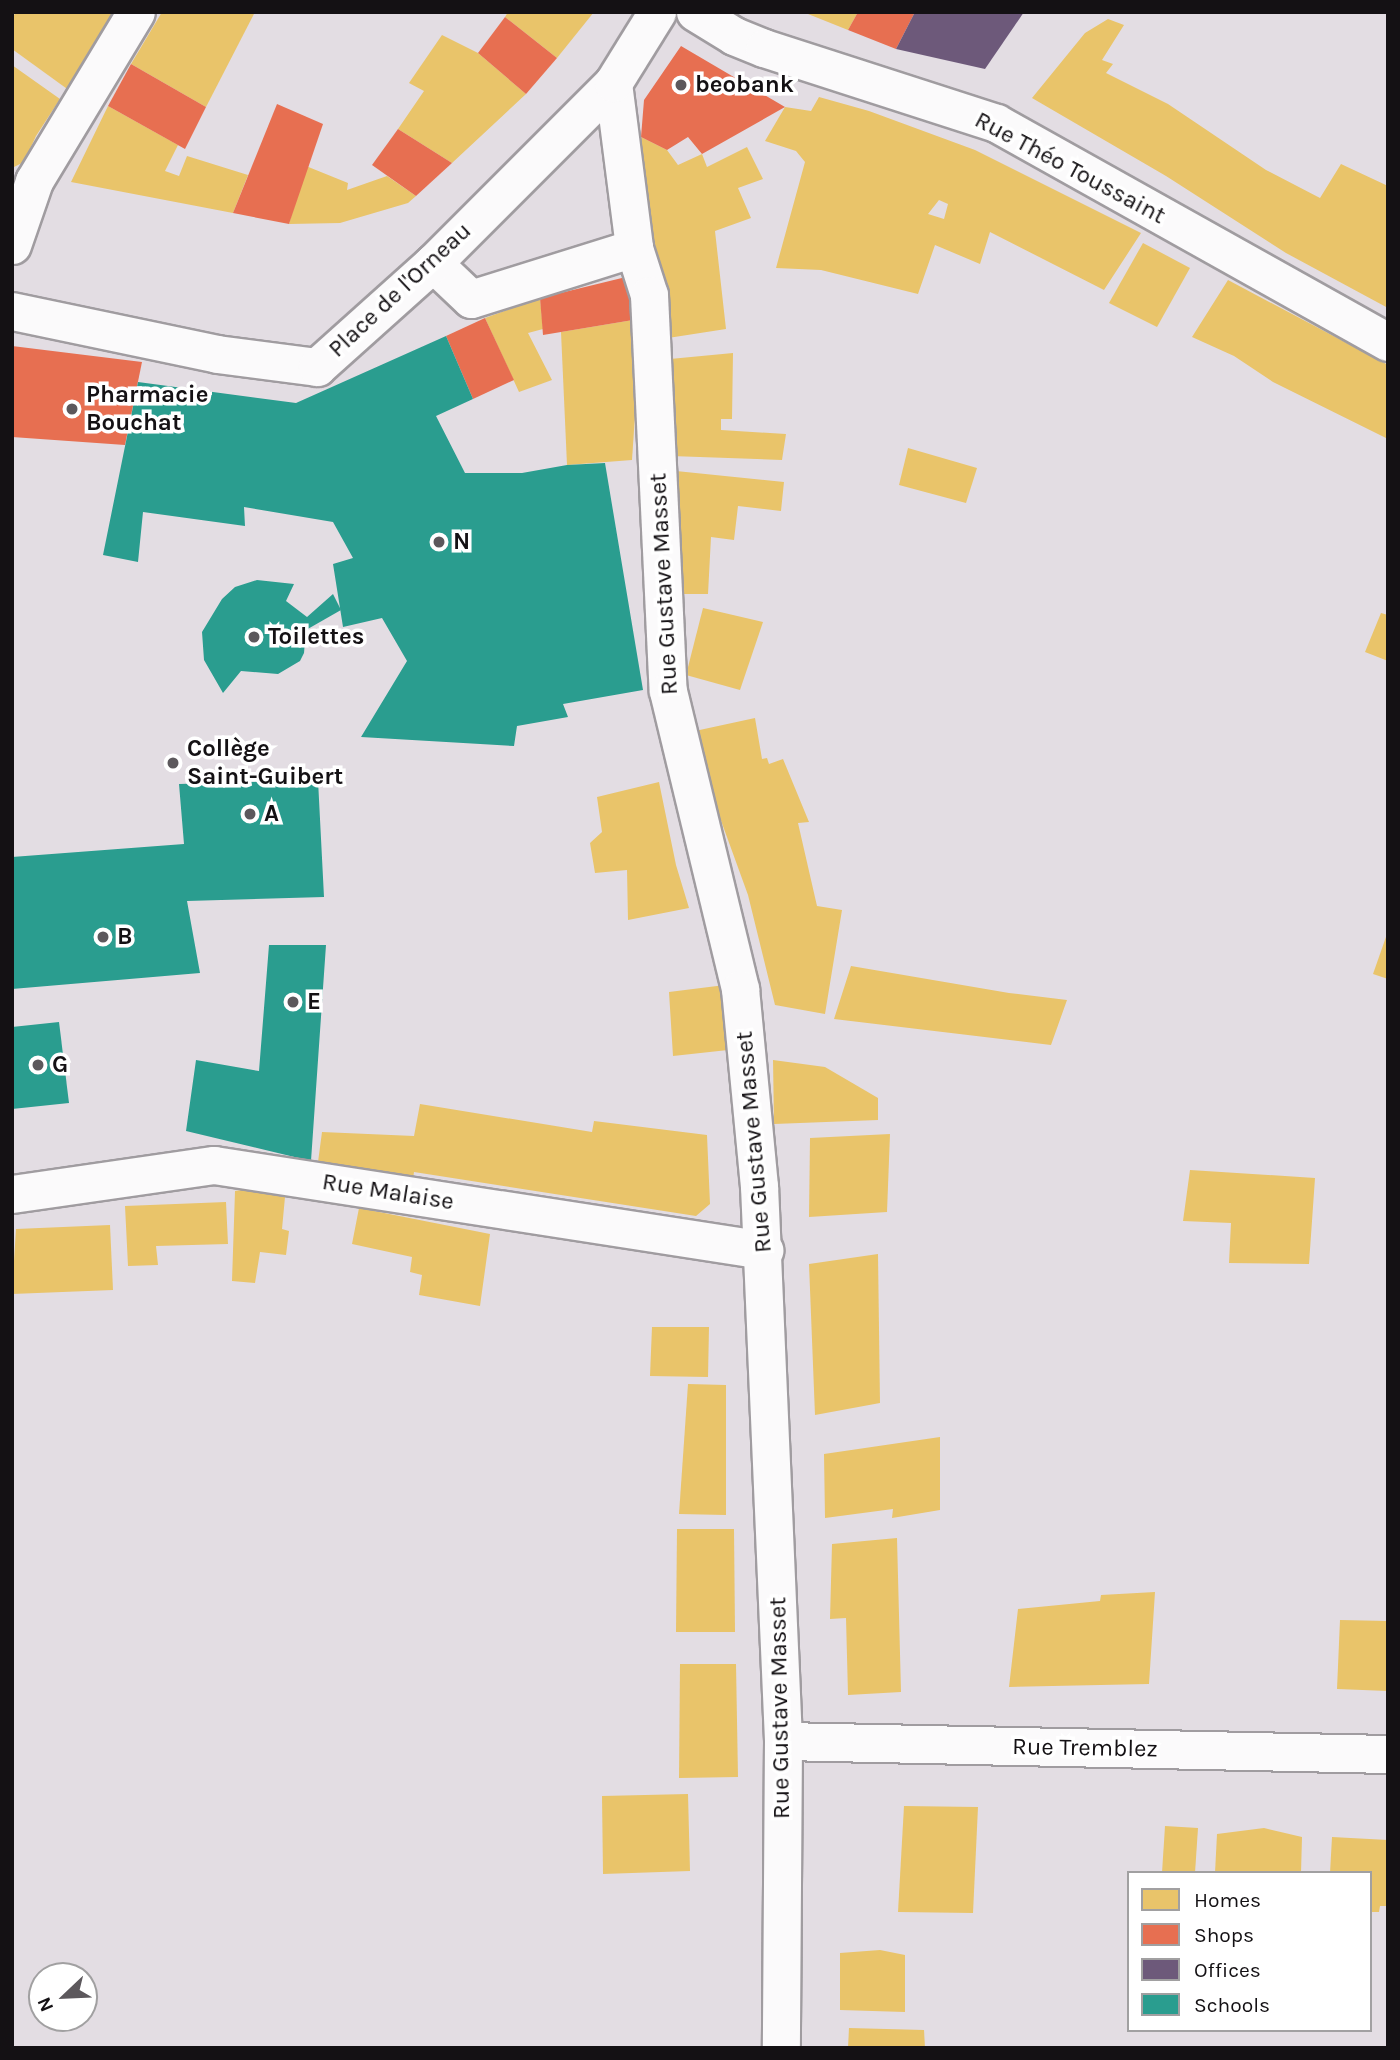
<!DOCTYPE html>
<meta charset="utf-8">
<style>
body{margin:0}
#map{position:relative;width:1400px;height:2060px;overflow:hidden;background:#e3dde3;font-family:Karla,sans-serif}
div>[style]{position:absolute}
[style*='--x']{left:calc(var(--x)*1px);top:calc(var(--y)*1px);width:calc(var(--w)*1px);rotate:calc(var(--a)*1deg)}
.homes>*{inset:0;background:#e9c46a}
.shops>*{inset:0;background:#e76f51}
.offices>*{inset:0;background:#6d597a}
.schools>*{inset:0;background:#2a9d8f}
.roads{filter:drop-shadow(2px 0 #a09ca0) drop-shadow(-2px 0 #a09ca0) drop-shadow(0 2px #a09ca0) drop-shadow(0 -2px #a09ca0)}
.street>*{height:37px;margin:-18.5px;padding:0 18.5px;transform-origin:18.5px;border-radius:18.5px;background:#fbfafb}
.dots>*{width:19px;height:19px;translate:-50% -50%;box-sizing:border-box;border:4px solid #fff;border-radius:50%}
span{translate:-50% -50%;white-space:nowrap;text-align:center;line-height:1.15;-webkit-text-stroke:7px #fff;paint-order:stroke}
.poi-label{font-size:24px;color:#141114;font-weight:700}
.left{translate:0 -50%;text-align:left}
.street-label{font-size:24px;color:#141114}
.frame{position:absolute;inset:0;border:14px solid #141114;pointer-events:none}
.legend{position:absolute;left:1127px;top:1871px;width:245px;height:161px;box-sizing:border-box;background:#fff;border:2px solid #a1a0a1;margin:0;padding:9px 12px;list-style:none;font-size:21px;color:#141114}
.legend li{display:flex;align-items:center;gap:14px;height:35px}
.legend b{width:35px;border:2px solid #a1a0a1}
.north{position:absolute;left:28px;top:1962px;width:70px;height:70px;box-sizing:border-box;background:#fff;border:2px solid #a1a0a1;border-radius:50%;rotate:247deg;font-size:19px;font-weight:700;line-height:28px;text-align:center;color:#141114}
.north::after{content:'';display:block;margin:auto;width:24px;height:32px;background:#5c585c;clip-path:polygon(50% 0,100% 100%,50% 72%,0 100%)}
</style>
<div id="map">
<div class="homes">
<i style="clip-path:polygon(16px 12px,123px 12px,70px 91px,12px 49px,12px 18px)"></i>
<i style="clip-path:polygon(162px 12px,255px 12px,206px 107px,131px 64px)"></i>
<i style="clip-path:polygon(508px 12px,594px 12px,557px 58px,505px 17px)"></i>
<i style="clip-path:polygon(803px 12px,858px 12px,848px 30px)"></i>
<i style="clip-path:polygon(1108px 19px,1124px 25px,1102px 60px,1113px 64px,1106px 73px,1168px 104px,1266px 170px,1320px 198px,1341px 164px,1388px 186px,1388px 308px,1286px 253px,1166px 176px,1032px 98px,1085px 33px)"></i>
<i style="clip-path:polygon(442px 35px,478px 53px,526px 94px,452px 163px,398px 129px,424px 91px,409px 83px)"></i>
<i style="clip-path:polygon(12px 65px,60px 99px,36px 136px,24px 162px,12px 168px)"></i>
<i style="clip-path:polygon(evenodd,819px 97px,869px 111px,975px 150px,1141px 233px,1104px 290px,990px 232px,980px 264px,935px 245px,918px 294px,821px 270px,776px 268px,805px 162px,796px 151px,765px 141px,785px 107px,811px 111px,819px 97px,939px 200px,948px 204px,944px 219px,928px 214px,939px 200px)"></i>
<i style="clip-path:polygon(108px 106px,178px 145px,165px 171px,179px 176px,187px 156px,248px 175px,233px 213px,71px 182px)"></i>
<i style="clip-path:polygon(641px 137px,667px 150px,678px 165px,702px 154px,707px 167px,747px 147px,763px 179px,738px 188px,751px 218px,715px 231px,726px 329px,668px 338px,658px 255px,636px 198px)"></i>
<i style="clip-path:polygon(306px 166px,348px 183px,347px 190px,387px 176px,416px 196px,408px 203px,340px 223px,289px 224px)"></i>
<i style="clip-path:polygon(1143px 243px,1190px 268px,1157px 327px,1109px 303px)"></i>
<i style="clip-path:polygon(1228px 280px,1388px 365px,1388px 439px,1273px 382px,1234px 356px,1192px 337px)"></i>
<i style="clip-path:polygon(540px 298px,543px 329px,528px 333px,552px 380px,519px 392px,485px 318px)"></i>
<i style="clip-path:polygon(633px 320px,638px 371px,632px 460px,567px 465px,561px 332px)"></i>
<i style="clip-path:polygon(733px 353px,732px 419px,721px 419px,721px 430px,786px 434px,782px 460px,671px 456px,670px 359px)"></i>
<i style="clip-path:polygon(908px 448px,977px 468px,966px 503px,899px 485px)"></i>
<i style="clip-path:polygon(676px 471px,784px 482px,781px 511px,738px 506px,734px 540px,711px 537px,708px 594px,675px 594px)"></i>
<i style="clip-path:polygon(703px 608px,763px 622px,740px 690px,686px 675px)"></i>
<i style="clip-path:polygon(1381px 613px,1388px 615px,1388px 661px,1365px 652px)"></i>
<i style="clip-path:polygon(755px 718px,762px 759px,767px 758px,769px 764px,783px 759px,809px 822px,798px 823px,817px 906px,842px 910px,825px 1014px,775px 1005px,748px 895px,703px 771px,695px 731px)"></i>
<i style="clip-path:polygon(659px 782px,676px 865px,689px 908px,628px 920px,627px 870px,595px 873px,590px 843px,602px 832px,597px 797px)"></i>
<i style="clip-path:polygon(1387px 934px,1388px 935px,1388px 979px,1373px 974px)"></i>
<i style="clip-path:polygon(851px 966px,1009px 993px,1067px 1000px,1051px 1045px,834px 1019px)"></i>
<i style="clip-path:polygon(725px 985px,728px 1050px,673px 1056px,669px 992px)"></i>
<i style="clip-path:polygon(773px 1060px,825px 1067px,878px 1098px,878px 1120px,774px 1124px)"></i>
<i style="clip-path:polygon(420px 1104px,592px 1132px,594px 1121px,707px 1135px,710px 1204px,696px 1216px,414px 1172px,411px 1193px,316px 1177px,322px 1132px,414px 1136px)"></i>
<i style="clip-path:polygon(890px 1134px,887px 1212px,809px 1217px,810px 1138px)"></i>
<i style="clip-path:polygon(1190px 1170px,1315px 1178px,1309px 1264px,1229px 1263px,1231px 1223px,1183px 1221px)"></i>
<i style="clip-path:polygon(248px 1189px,285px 1197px,282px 1229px,289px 1231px,286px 1255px,260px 1252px,255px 1283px,232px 1281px,235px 1191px)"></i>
<i style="clip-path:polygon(226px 1202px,228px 1244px,156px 1246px,158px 1265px,128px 1266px,125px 1206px)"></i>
<i style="clip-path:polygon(359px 1208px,490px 1234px,480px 1306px,419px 1295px,422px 1275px,410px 1272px,412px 1257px,352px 1244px)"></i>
<i style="clip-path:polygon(110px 1225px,113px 1290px,12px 1294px,16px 1229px)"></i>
<i style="clip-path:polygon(878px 1254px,880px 1403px,815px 1415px,809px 1264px)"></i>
<i style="clip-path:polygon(652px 1327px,709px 1327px,708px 1377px,650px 1376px)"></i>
<i style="clip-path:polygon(688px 1384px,726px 1385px,726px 1515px,679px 1514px)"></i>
<i style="clip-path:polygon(940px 1437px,940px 1510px,892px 1518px,893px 1509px,825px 1518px,824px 1454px)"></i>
<i style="clip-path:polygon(677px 1529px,734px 1529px,735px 1632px,676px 1632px)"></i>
<i style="clip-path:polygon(897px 1538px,901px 1692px,848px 1695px,846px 1618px,830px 1619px,832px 1544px)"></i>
<i style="clip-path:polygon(1155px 1592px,1149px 1684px,1009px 1687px,1018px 1609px,1100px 1601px,1101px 1595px)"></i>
<i style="clip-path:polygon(1340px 1620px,1388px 1621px,1388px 1691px,1337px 1689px)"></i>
<i style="clip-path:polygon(680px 1664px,736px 1664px,738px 1777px,679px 1778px)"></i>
<i style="clip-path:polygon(688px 1794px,690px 1871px,603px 1874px,602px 1796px)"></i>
<i style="clip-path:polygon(904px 1806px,978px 1807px,973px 1913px,898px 1912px)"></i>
<i style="clip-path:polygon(1165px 1826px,1198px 1828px,1195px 1873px,1162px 1873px)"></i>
<i style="clip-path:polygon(1264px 1828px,1302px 1837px,1301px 1873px,1215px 1873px,1217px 1834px)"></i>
<i style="clip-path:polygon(1332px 1837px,1388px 1840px,1388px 1906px,1380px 1906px,1379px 1912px,1370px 1912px,1370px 1873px,1330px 1873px)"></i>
<i style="clip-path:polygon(880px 1950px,905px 1955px,905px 2012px,840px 2010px,840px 1953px)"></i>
<i style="clip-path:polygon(849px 2028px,924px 2030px,925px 2048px,848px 2048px)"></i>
</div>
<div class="shops">
<i style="clip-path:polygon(858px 12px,915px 12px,896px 49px,848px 30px)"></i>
<i style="clip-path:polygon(505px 17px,557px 58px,526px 94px,478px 53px)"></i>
<i style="clip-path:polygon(681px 46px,785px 107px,702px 154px,688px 137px,667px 150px,641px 137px,644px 100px)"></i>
<i style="clip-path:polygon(131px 64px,206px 107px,185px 149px,108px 106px)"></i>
<i style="clip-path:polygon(277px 104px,323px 124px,289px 224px,233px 213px)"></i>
<i style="clip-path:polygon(398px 129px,452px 163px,416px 196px,372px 165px)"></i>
<i style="clip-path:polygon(626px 277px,633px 320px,543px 335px,540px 298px)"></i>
<i style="clip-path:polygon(485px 318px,514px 380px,473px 399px,446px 336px)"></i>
<i style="clip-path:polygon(12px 346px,142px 362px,125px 445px,12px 437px)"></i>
</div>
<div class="offices">
<i style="clip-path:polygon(915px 12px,1024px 12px,985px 69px,896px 49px)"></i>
</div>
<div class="schools">
<i style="clip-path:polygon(446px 336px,473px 399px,436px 416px,465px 473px,522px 473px,567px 465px,605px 463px,643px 690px,563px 704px,568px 717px,517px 726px,514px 746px,361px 737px,407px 661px,382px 618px,343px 627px,333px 564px,353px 558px,333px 522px,244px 507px,245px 526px,143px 512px,138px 562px,103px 555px,138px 382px,296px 403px)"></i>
<i style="clip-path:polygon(257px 580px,294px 584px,286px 601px,307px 617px,333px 594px,341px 610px,306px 630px,304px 653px,300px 661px,278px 674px,241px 671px,223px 693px,204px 660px,202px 632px,222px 599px,235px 587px)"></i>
<i style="clip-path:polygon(318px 780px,324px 897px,187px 901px,200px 973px,12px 989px,12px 857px,184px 844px,179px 784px)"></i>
<i style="clip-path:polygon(269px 945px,326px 945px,311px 1161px,186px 1131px,196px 1060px,259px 1071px)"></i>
<i style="clip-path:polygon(59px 1022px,69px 1103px,12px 1109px,12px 1027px)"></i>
</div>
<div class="roads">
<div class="street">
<i style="--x:695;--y:12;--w:46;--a:31.6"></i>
<i style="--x:734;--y:36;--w:32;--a:22"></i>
<i style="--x:764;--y:48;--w:244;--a:17.9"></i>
<i style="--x:996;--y:123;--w:449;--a:29.2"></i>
<i style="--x:613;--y:83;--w:166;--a:82.7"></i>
<i style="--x:634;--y:248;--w:49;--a:72.3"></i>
<i style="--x:649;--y:295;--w:396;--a:87.3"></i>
<i style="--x:668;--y:691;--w:307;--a:76.4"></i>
<i style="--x:740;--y:989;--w:198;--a:84.5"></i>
<i style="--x:759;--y:1186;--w:556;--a:87.52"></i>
<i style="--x:783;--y:1741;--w:307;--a:90.4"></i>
<i style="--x:12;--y:245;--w:68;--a:-71"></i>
<i style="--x:34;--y:181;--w:197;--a:-58.9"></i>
<i style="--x:433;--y:263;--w:52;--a:43.5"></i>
<i style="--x:471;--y:299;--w:171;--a:-17.4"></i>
<i style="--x:12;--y:311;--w:209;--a:11.8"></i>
<i style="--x:217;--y:354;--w:101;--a:7.4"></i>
<i style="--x:317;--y:367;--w:156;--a:-41.9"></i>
<i style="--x:433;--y:263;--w:255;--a:-45"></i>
<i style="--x:613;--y:83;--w:84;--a:-58.2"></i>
<i style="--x:12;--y:1194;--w:204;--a:-8.2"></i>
<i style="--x:214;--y:1165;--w:557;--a:8.79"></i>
<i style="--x:783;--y:1741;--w:605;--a:1.23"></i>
</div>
</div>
<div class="dots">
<i style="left:681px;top:85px;background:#5c585c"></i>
<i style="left:72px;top:409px;background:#5c585c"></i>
<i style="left:439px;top:542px;background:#5c585c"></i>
<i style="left:254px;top:637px;background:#5c585c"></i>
<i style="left:173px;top:763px;background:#5c585c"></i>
<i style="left:250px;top:814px;background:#5c585c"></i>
<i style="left:103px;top:937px;background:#5c585c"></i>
<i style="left:293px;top:1002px;background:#5c585c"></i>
<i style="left:38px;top:1065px;background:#5c585c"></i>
</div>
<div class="poi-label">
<span class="left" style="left:695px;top:85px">beobank</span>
<span class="left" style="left:86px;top:409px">Pharmacie<br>Bouchat</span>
<span class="left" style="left:453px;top:542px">N</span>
<span class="left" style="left:268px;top:637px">Toilettes</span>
<span class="left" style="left:187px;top:763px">Collège<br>Saint-Guibert</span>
<span class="left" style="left:264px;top:814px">A</span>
<span class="left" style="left:117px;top:937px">B</span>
<span class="left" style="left:307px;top:1002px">E</span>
<span class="left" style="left:52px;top:1065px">G</span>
</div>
<div class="street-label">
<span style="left:1070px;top:168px;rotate:28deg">Rue Théo Toussaint</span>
<span style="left:400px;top:290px;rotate:-43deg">Place de l'Orneau</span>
<span style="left:664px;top:584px;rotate:-93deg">Rue Gustave Masset</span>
<span style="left:754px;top:1142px;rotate:-95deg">Rue Gustave Masset</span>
<span style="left:388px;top:1192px;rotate:9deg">Rue Malaise</span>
<span style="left:780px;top:1708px;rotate:-91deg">Rue Gustave Masset</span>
<span style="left:1085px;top:1748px;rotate:1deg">Rue Tremblez</span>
</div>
<div class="frame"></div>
<ul class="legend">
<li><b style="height:19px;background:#e9c46a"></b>Homes</li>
<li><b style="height:19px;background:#e76f51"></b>Shops</li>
<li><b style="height:19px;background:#6d597a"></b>Offices</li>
<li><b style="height:19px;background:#2a9d8f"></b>Schools</li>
</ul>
<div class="north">N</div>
</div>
